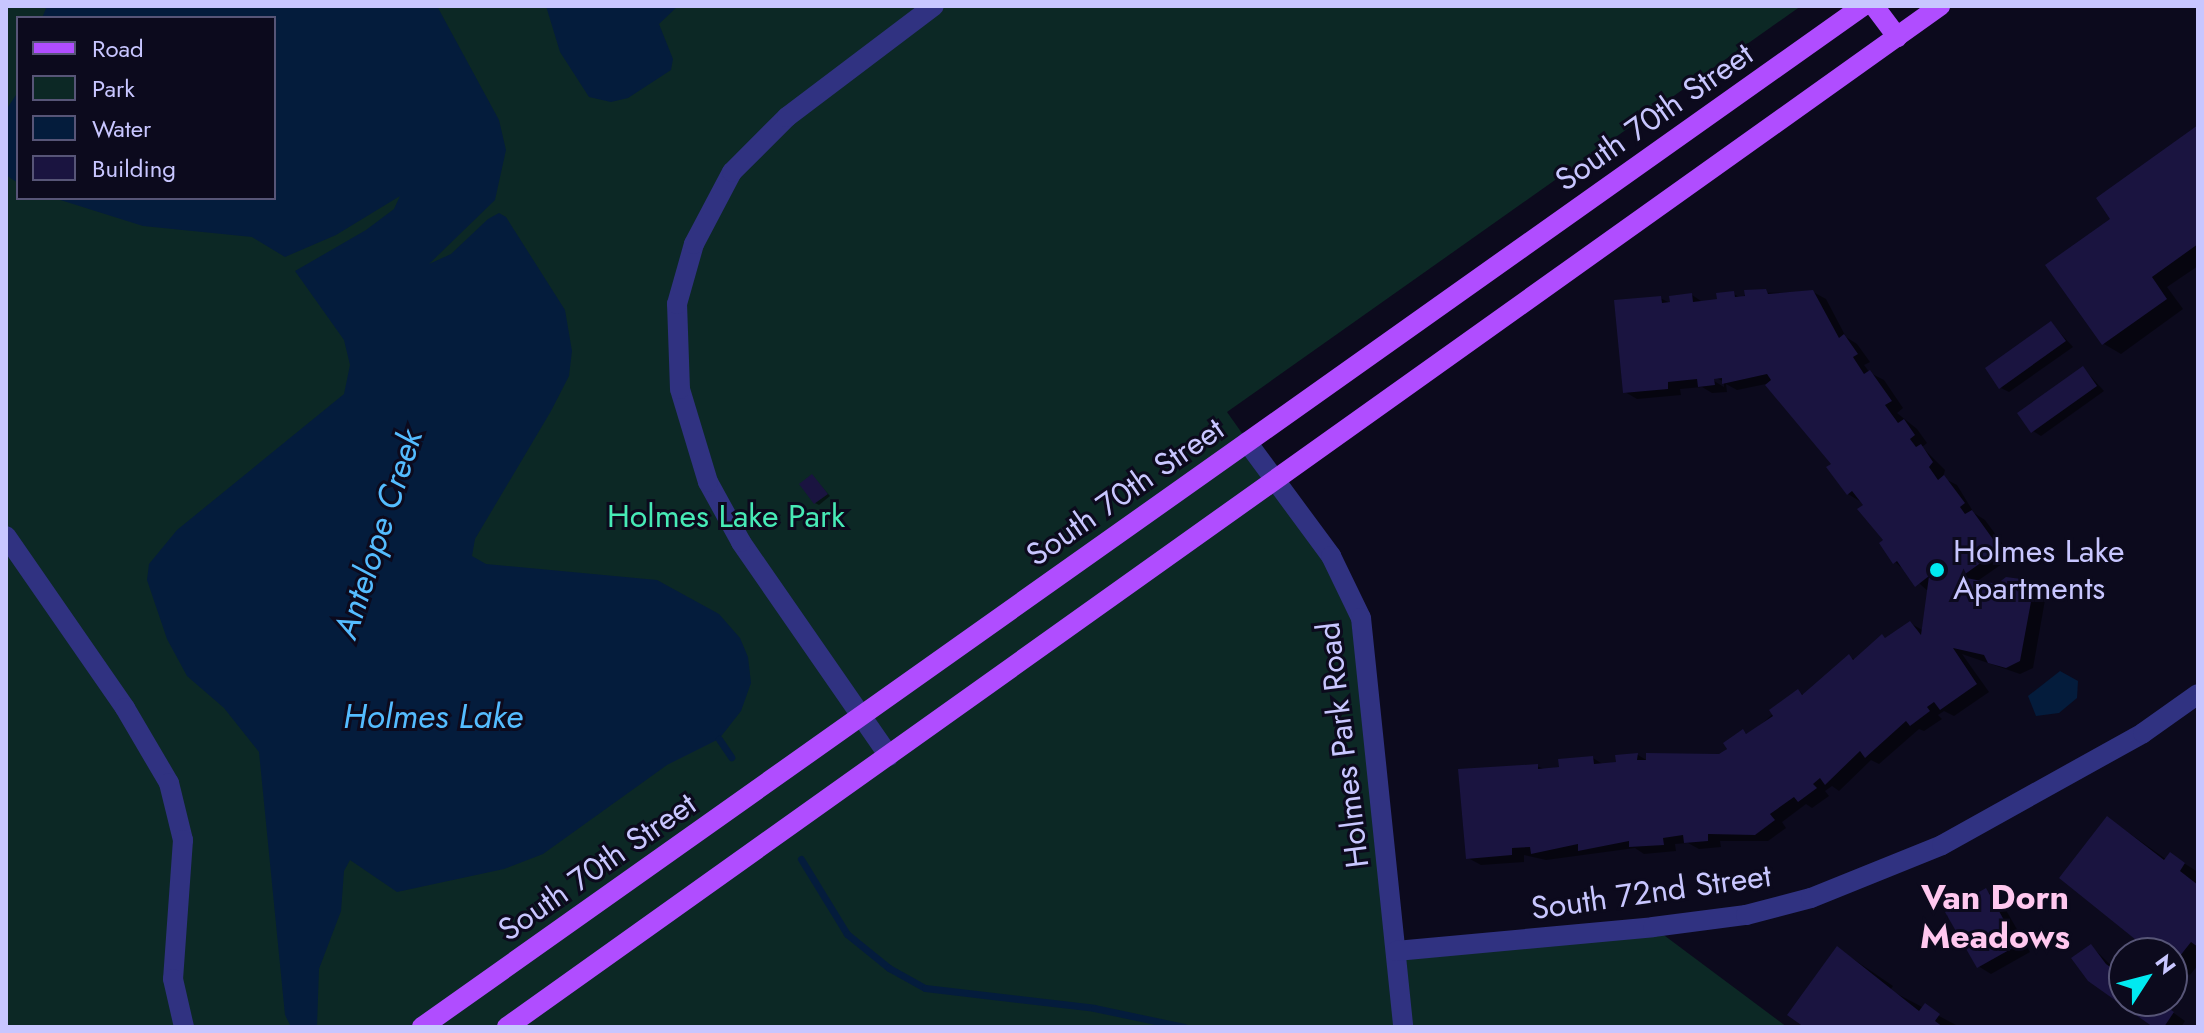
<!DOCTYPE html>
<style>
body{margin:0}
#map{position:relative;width:2204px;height:1033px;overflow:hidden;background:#0c0a1d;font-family:Jost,sans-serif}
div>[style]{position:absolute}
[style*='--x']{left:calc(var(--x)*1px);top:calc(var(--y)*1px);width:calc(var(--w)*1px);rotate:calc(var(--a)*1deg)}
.green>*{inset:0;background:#0c2825}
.water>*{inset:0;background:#041c3c}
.shadow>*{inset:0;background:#0007}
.stream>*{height:7px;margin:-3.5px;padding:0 3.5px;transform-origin:3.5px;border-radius:3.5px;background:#041c3c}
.building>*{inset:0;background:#1a1440}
.minor>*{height:20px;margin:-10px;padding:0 10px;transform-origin:10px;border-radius:10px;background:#303281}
.major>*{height:20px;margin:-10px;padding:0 10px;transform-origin:10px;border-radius:10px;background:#b04dff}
.dots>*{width:22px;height:22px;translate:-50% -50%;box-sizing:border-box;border:4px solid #0c0a1d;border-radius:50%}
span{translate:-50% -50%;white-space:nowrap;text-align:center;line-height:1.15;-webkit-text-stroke:6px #0c0a1d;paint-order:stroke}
.street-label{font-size:32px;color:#c8c6ff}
.park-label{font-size:32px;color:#47eab6}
.poi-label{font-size:32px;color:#c8c6ff}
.left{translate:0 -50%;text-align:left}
.water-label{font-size:34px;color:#54bcff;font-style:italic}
.neighbourhood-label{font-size:34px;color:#ffc8ef;font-weight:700}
.frame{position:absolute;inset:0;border:8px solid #c8c6ff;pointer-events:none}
.legend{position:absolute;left:16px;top:16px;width:260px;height:184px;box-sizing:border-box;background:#0c0a1d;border:2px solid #575577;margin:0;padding:10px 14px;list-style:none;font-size:24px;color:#c8c6ff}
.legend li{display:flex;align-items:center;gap:16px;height:40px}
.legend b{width:40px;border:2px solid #575577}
.north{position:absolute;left:2108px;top:937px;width:80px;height:80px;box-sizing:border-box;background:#0c0a1d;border:2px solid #575577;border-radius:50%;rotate:54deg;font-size:22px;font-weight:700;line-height:32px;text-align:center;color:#c8c6ff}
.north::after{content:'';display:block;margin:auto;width:28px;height:36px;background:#00eaf1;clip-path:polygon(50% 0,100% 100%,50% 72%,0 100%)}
</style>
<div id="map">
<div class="green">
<i style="clip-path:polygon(evenodd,6px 6px,1801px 6px,1227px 412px,1346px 580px,1396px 951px,1653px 927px,1787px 1027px,6px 1027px,6px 6px,18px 18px,274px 18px,274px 198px,18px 198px,18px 18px)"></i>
</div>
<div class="water">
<i style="clip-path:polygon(47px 6px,437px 6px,499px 120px,506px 150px,495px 200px,429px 264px,451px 254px,488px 219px,499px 213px,506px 217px,565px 310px,572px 351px,569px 376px,551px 411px,475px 539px,472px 556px,486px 564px,657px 580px,719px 614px,740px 638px,748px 657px,751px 683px,741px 711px,719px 739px,667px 765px,543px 854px,504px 869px,397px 892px,350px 860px,344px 871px,341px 911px,319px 969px,317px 1027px,291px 1027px,285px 1015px,259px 752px,224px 708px,187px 676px,167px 639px,147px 580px,149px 564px,177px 530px,344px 394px,350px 365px,344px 340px,295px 271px,366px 230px,394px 209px,400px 196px,336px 235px,285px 257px,252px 237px,143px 226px,54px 198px,274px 198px,274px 18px,42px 18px)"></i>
<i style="clip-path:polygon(546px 6px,678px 6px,659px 24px,673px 59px,671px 70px,628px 98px,611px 102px,589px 97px,560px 52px)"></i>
<i style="clip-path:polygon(18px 92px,18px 183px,6px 175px,6px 110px)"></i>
<i style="clip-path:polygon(2060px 671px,2078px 681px,2077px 698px,2059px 713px,2036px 716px,2028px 696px)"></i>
</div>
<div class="shadow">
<i style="clip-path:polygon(2198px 127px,2198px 266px,2167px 287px,2183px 309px,2121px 354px,2104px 344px,2113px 219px)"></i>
<i style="clip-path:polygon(evenodd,1813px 292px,1826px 299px,1846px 337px,1857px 344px,1870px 362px,1864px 365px,1870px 373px,1884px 380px,1903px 408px,1897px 413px,1917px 429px,1927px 443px,1922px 447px,1945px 470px,1943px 478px,1957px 485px,1974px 513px,1985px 520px,2012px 557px,1976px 582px,1998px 586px,2020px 581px,2045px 600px,2033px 668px,2020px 674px,1962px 654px,1989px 692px,1954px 716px,1944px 711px,1938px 715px,1942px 719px,1924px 731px,1919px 729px,1879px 764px,1871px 760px,1839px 791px,1832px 786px,1825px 791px,1829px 796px,1812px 808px,1806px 804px,1782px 822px,1786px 828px,1768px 841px,1720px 841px,1721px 847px,1699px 849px,1688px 843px,1675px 844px,1676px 851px,1644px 854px,1635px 848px,1546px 860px,1524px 855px,1524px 862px,1481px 865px,1468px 858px,1537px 766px,1546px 770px,1593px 758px,1604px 765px,1618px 764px,1617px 757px,1638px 755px,1648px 761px,1720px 756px,1743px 732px,1749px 735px,1798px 692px,1804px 695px,1849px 657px,1856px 660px,1882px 636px,1887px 639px,1910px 623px,1924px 631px,1929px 592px,1895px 562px,1866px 505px,1848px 494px,1835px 465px,1766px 384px,1737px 390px,1726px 384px,1727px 392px,1712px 393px,1702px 387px,1680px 389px,1681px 395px,1637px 399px,1625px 392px,1660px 298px,1672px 304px,1692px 295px,1704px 303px,1734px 294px,1742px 299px,1746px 293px,1813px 292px,1706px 372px,1724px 382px,1724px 387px,1704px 375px,1706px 372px)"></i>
<i style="clip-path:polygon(2051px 323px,2073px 347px,2009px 392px,2001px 388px)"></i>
<i style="clip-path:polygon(2083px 368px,2104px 391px,2041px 436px,2033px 431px)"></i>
<i style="clip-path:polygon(812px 476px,830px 496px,819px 505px,815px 503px)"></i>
<i style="clip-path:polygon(2108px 818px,2167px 860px,2171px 855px,2198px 872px,2198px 965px,2190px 975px,2172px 964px,2172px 953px,2158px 953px,2062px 878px)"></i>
<i style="clip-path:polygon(1986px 891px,1999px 898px,2030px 952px,1991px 974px,1978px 966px)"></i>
<i style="clip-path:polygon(2091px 946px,2124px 978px,2124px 1001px,2157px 1001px,2185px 1021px,2181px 1027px,2156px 1027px,2090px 980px)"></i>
<i style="clip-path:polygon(1837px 948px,1893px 986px,1890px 990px,1956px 1025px,1807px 1027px)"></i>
</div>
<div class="stream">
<i style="--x:719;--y:739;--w:22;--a:56"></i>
<i style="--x:801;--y:859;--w:88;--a:58.5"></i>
<i style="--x:847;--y:934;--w:54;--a:39"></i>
<i style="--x:889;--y:968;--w:41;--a:29.1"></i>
<i style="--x:925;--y:988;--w:170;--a:6.7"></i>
<i style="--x:1094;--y:1008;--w:92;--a:11.9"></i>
</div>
<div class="building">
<i style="clip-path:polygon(2198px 125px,2198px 244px,2152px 277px,2167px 299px,2102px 345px,2045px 265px,2110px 219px,2096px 198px)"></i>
<i style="clip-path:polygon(1766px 289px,1768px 294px,1813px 290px,1839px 338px,1844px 334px,1858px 354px,1853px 357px,1864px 374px,1870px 370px,1892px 401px,1885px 405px,1898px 423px,1904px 419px,1915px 435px,1910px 439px,1916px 447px,1921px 444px,1933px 462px,1929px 467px,1938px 480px,1944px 475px,1965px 503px,1960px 507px,1965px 514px,1972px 510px,2000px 549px,1961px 577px,1997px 584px,2006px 577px,2021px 579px,2033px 591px,2020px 661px,2006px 668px,1988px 663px,1984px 655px,1953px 648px,1977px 684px,1940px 710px,1934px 702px,1927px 707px,1930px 711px,1910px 726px,1906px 721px,1865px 758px,1860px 751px,1825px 785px,1820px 778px,1813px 784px,1817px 788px,1798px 802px,1794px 797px,1770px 814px,1775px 820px,1755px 835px,1708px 834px,1708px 841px,1684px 843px,1683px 835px,1663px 838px,1664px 845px,1629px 847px,1629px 841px,1578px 851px,1578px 844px,1531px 854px,1530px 847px,1512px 848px,1512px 855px,1466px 859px,1458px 769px,1538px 764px,1538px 769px,1559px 767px,1558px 759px,1593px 756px,1594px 764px,1616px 762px,1615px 755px,1638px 753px,1637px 760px,1646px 760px,1646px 753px,1719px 754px,1727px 749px,1723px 743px,1743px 729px,1746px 734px,1773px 716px,1769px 710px,1798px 689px,1802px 695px,1849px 654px,1853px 660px,1882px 634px,1885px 638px,1910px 621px,1921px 635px,1929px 576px,1915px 587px,1897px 561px,1893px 564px,1879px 543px,1883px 540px,1857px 509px,1863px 505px,1852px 491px,1847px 495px,1826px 467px,1831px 464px,1765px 385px,1771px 380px,1767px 374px,1722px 384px,1722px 378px,1714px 379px,1715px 385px,1698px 387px,1697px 379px,1668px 382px,1668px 389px,1623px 393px,1614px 300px,1661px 296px,1662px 303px,1670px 302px,1669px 296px,1692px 293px,1693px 302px,1717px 299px,1716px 293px,1734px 291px,1735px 297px,1745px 296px,1744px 290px)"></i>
<i style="clip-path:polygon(2051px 321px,2066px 341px,1999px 389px,1985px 368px)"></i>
<i style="clip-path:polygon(2083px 366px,2097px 386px,2031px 433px,2017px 413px)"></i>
<i style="clip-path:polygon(812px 474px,828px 494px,814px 504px,799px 484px)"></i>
<i style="clip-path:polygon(2107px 816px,2164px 860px,2170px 852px,2185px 863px,2180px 871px,2198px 885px,2198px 947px,2191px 942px,2172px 966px,2172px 953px,2151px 952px,2059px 878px)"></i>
<i style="clip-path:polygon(1986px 888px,2018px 945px,1977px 968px,1945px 912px)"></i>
<i style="clip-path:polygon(2091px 944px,2106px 964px,2124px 977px,2124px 1001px,2158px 1001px,2174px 1012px,2164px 1027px,2153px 1027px,2088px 981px,2071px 958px)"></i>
<i style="clip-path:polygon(1837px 946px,1919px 1011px,1925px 1003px,1940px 1014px,1935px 1021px,1943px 1027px,1804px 1027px,1787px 1015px)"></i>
</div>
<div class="minor">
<i style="--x:1247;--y:442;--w:142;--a:53.6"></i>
<i style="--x:1331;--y:556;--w:69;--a:64.2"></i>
<i style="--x:1361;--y:618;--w:411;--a:84.1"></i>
<i style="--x:6;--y:536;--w:209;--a:55.3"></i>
<i style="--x:125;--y:708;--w:87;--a:59.6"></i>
<i style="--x:169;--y:783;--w:59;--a:76.2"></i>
<i style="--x:183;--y:840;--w:139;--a:94.1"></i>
<i style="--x:173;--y:979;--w:49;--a:77.1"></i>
<i style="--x:889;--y:756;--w:260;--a:-124.7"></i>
<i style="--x:741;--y:542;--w:68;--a:-118.8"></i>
<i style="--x:708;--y:482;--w:97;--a:-106.8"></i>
<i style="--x:680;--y:389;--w:85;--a:-92"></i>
<i style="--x:677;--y:304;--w:62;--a:-74.2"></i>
<i style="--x:694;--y:244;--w:81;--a:-62.2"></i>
<i style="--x:732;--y:172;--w:78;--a:-45"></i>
<i style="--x:787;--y:117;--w:184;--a:-37.1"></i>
<i style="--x:1396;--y:951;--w:258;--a:-5.3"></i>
<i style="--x:1653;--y:927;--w:94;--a:-7.4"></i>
<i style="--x:1746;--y:915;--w:67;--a:-14.7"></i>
<i style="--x:1811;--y:898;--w:141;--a:-22"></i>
<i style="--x:1942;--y:845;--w:230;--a:-29.1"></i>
<i style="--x:2143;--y:733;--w:67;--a:-35.3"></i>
</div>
<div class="major">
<i style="--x:1874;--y:6;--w:39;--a:53"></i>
<i style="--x:422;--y:1027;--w:1766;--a:-35.32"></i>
<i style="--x:507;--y:1027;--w:1760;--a:-35.47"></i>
</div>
<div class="dots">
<i style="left:1937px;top:570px;background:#00eaf1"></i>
</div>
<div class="street-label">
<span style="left:1654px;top:117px;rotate:-35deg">South 70th Street</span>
<span style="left:1125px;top:492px;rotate:-35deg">South 70th Street</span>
<span style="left:1343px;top:745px;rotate:-97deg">Holmes Park Road</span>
<span style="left:597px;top:867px;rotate:-35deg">South 70th Street</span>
<span style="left:1651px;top:892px;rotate:-8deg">South 72nd Street</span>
</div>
<div class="park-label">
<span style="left:726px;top:516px">Holmes Lake Park</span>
</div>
<div class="poi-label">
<span class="left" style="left:1953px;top:570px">Holmes Lake<br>Apartments</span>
</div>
<div class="water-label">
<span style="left:378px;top:534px;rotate:-72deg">Antelope Creek</span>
<span style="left:433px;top:717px">Holmes Lake</span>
</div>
<div class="neighbourhood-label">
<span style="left:1995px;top:917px">Van Dorn<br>Meadows</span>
</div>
<div class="frame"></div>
<ul class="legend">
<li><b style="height:10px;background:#b04dff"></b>Road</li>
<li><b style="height:22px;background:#0c2825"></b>Park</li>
<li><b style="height:22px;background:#041c3c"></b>Water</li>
<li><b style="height:22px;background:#1a1440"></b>Building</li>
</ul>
<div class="north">N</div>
</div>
